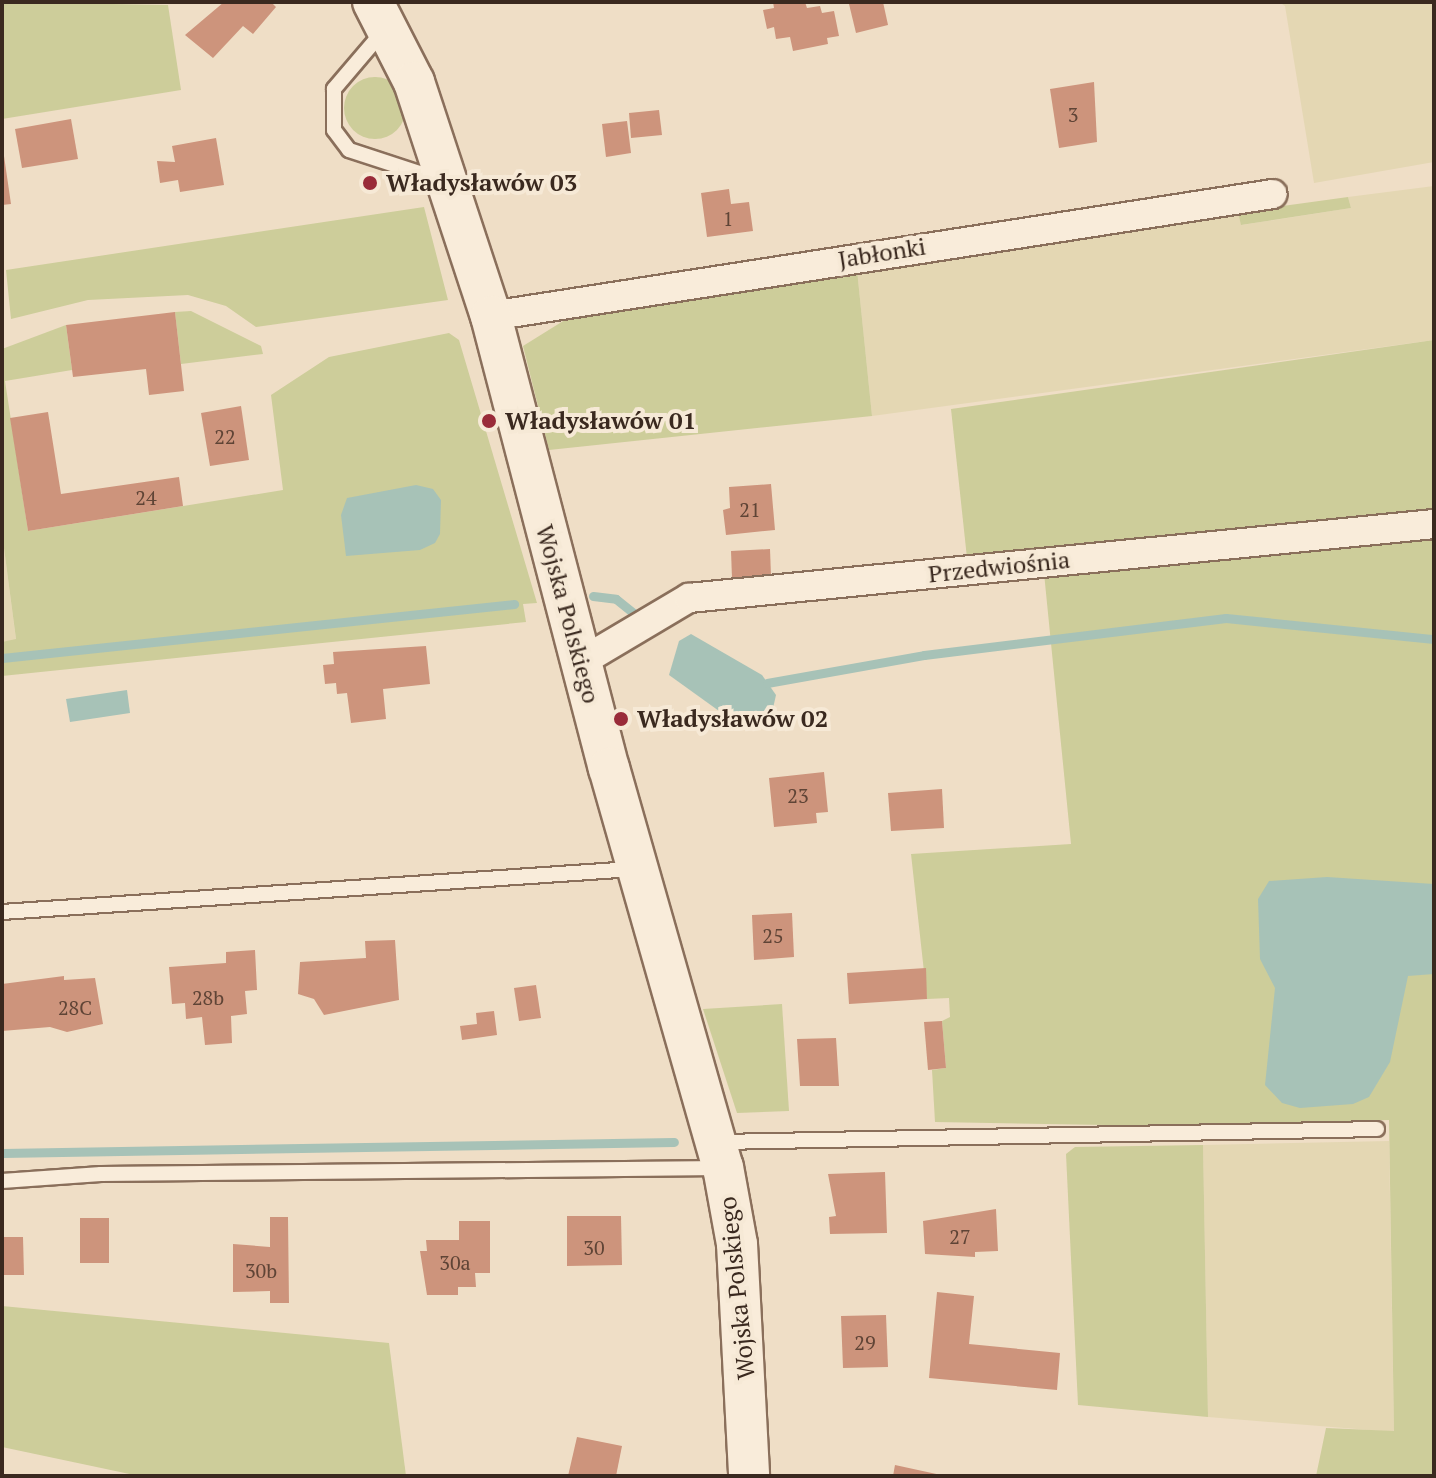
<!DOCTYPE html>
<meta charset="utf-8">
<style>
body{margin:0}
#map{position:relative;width:1436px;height:1478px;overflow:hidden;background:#efdec6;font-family:"PT Serif",serif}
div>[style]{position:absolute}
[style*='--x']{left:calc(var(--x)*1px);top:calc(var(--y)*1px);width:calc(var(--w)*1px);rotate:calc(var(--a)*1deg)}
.farmland>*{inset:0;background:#e4d7b3}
.green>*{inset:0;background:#cdcd9a}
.round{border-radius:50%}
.water>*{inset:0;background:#a7c2b7}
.stream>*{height:9px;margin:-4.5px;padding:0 4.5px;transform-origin:4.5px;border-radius:4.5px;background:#a7c2b7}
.building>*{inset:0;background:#cd947c}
.roads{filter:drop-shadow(2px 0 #8a6f5b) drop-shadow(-2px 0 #8a6f5b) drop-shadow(0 2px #8a6f5b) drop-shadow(0 -2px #8a6f5b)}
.lane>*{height:14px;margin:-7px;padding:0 7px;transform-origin:7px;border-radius:7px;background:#f9ecda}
.street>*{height:28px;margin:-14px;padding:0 14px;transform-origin:14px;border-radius:14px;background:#f9ecda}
.secondary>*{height:40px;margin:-20px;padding:0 20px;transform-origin:20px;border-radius:20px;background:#f9ecda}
.dots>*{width:22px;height:22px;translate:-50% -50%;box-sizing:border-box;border:4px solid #f6e9d6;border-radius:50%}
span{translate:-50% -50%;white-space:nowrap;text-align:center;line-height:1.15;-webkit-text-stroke:8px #f6e9d6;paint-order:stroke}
.number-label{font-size:20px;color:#5f4436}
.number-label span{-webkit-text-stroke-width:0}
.poi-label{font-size:24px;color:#3a291f;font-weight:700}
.left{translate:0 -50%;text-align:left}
.street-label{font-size:24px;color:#3a291f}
.frame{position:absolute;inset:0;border:4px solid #3a291f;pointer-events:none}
</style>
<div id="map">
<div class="farmland">
<i style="clip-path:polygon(1279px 2px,1434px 2px,1434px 162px,1314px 183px,1285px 6px)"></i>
<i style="clip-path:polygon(1434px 186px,1434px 340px,872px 416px,857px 270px,1238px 212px,1242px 225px,1351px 208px,1348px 197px)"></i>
<i style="clip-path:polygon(2px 533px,16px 640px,2px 642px)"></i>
<i style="clip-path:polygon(1389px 1141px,1394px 1432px,1208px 1417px,1203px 1145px)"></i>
</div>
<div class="green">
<i style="clip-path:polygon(2px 2px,168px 5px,181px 90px,2px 119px)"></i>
<i class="round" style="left:344px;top:77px;width:62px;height:62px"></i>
<i style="clip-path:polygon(1348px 197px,1351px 208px,1241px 225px,1238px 212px)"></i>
<i style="clip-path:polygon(424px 207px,448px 300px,256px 327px,226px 306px,188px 295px,88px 300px,11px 319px,6px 270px)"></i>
<i style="clip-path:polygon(857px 270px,872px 416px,549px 450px,523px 346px,568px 318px)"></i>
<i style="clip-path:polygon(191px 311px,261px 346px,263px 354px,181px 364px,175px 312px)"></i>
<i style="clip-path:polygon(66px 325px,72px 370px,5px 381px,28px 531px,283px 490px,271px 395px,329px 357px,449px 333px,459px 340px,537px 603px,523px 604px,526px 622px,2px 676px,2px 642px,16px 639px,2px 533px,2px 349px)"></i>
<i style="clip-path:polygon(1434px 340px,1434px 513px,967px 558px,951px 409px)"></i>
<i style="clip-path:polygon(1434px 535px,1434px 1476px,1316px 1476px,1326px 1428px,1394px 1431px,1389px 1120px,1167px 1126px,935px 1122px,932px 1070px,946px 1068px,942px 1021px,950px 1017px,949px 998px,927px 999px,911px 854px,1071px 844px,1044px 573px)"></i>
<i style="clip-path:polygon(782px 1004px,789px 1111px,737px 1113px,703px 1009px)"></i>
<i style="clip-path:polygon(1203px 1145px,1208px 1417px,1078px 1405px,1066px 1154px,1075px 1147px)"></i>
<i style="clip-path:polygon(2px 1306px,389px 1343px,406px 1476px,139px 1476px,2px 1447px)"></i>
</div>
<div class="water">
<i style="clip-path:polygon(416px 485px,433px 489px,441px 500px,440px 534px,435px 543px,420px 550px,346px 556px,341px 515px,347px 498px)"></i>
<i style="clip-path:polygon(691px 634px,762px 675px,776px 695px,769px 726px,754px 727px,726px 716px,669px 675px,679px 641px)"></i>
<i style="clip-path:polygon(127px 690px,130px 713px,70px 722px,66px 699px)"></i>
<i style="clip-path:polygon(1327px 877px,1434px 884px,1434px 974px,1408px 976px,1390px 1062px,1369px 1097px,1353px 1104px,1300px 1108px,1282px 1103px,1265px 1085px,1275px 988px,1260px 959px,1258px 899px,1269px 881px)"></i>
</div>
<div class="stream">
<i style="--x:593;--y:596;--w:23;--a:7"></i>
<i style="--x:616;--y:599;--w:26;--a:39"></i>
<i style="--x:2;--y:658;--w:515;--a:-6.02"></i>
<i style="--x:767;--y:683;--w:159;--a:-10.1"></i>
<i style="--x:924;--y:655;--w:304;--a:-7"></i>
<i style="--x:1226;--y:618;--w:209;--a:5.8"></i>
<i style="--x:2;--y:1153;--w:672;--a:-0.94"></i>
</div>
<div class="building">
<i style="clip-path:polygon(224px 2px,271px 2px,276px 7px,253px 34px,243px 26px,213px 58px,185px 35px)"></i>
<i style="clip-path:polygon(773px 2px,805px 2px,807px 8px,820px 6px,822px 13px,834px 11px,839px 36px,827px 38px,828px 44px,793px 51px,790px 37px,776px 39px,774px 27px,767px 29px,763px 10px,774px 8px)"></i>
<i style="clip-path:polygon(883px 2px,888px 25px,856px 33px,849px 4px)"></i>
<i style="clip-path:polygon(1094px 82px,1097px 142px,1059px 148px,1050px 89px)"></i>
<i style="clip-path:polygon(659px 110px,662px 135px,631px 138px,629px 113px)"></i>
<i style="clip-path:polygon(71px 119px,78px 159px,22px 168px,15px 129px)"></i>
<i style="clip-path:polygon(627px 121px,631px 153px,606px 157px,602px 124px)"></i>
<i style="clip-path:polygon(216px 138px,224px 185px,180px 192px,178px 180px,160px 183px,157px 161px,175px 162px,172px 146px)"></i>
<i style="clip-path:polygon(4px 156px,11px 204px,2px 205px,2px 157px)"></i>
<i style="clip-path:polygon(729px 189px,731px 204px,749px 202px,753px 231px,707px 237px,701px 193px)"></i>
<i style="clip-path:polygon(175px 312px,184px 391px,149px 395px,146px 369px,73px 377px,66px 325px)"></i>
<i style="clip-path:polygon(241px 406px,249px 460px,210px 466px,201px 413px)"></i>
<i style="clip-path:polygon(48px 412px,61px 494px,179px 477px,183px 506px,28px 531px,10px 418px)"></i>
<i style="clip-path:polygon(771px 484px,775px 530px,726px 535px,723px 510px,730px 508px,729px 487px)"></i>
<i style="clip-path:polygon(770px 549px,771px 576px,732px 578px,731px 551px)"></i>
<i style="clip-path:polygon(426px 646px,430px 684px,383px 689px,386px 719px,351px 723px,347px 693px,337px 694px,336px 683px,325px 684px,323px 665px,334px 664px,333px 652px)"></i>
<i style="clip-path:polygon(824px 772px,828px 812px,816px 813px,817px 823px,774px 827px,769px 778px)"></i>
<i style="clip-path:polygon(942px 789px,944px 828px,891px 831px,888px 793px)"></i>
<i style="clip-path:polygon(792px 913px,794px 957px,754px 960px,752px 915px)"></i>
<i style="clip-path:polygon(395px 940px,399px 1000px,324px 1015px,314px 999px,298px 994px,300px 962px,366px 958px,365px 941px)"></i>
<i style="clip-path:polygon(255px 950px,257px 990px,245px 991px,247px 1014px,231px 1016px,232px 1043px,205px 1045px,202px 1017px,186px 1019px,185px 1003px,172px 1004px,169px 967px,226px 963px,226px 952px)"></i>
<i style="clip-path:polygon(926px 968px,927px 999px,849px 1004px,847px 973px)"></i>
<i style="clip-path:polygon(64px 976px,64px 980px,95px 978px,103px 1024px,67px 1032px,50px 1027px,2px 1031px,2px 984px)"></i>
<i style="clip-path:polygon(536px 985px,541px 1018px,519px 1021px,514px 988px)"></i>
<i style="clip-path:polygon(494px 1011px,497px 1035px,462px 1040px,460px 1026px,477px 1024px,476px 1013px)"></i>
<i style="clip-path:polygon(942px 1021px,946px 1068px,928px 1070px,924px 1022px)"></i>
<i style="clip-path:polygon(836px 1038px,839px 1086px,800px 1086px,797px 1039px)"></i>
<i style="clip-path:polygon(885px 1172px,887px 1233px,830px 1234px,829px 1217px,836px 1216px,828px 1174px)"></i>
<i style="clip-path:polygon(996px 1209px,998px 1251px,975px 1252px,975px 1257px,925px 1254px,923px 1221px)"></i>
<i style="clip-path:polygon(567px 1216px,621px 1216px,622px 1265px,567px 1266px)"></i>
<i style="clip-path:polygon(270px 1217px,288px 1217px,289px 1303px,270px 1303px,270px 1291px,233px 1292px,233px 1244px,270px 1247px)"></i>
<i style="clip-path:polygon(80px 1218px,109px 1218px,109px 1263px,80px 1263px)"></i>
<i style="clip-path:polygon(459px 1221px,490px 1221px,490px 1273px,475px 1273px,476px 1287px,458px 1287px,458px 1295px,427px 1295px,420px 1251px,427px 1251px,426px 1240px,459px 1240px)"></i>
<i style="clip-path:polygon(2px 1237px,23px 1237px,24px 1275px,2px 1275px)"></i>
<i style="clip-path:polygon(937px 1292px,974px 1296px,969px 1344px,1060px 1353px,1057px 1390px,929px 1378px)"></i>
<i style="clip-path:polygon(886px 1315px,888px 1367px,843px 1368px,841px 1316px)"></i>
<i style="clip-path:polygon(577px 1437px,622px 1446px,616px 1476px,568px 1476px)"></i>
<i style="clip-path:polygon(895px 1465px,941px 1475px,940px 1476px,893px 1476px)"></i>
</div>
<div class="roads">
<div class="lane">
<i style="--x:385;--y:29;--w:79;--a:130.4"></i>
<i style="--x:334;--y:89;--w:41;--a:90"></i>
<i style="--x:334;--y:130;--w:25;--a:53"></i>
<i style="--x:349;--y:150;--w:97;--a:18.1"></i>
<i style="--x:2;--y:912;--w:632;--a:-3.9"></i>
<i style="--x:720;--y:1142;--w:657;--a:-1.13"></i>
<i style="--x:2;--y:1181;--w:99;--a:-4"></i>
<i style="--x:101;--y:1174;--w:620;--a:-0.55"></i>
</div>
<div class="street">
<i style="--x:491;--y:316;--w:791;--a:-8.87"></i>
<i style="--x:581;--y:662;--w:126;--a:-30.7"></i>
<i style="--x:689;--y:598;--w:749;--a:-5.67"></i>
</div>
<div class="secondary">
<i style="--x:373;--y:2;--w:90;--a:62.9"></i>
<i style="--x:414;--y:82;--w:246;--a:71.8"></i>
<i style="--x:491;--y:316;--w:467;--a:75.4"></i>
<i style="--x:609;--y:768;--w:415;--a:74.1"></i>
<i style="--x:723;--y:1167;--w:78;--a:79.7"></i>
<i style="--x:737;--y:1244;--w:232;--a:87"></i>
</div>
</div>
<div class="dots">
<i style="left:370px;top:183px;background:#992b39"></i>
<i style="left:489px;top:421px;background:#992b39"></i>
<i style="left:621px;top:719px;background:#992b39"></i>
</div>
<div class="number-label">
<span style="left:1073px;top:114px">3</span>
<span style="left:728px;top:218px">1</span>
<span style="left:225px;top:436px">22</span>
<span style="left:146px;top:497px">24</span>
<span style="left:750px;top:509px">21</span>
<span style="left:798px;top:795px">23</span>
<span style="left:773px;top:935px">25</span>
<span style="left:208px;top:997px">28b</span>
<span style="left:75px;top:1007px">28C</span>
<span style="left:960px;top:1236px">27</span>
<span style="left:594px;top:1247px">30</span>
<span style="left:455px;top:1262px">30a</span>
<span style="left:261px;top:1270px">30b</span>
<span style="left:865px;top:1342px">29</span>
</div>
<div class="poi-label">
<span class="left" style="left:386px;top:183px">Władysławów 03</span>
<span class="left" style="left:505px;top:421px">Władysławów 01</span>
<span class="left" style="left:637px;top:719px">Władysławów 02</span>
</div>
<div class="street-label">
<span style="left:882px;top:253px;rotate:-9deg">Jabłonki</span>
<span style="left:999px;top:567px;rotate:-6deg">Przedwiośnia</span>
<span style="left:568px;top:614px;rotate:75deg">Wojska Polskiego</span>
<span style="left:737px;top:1288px;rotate:-96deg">Wojska Polskiego</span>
</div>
<div class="frame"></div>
</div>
